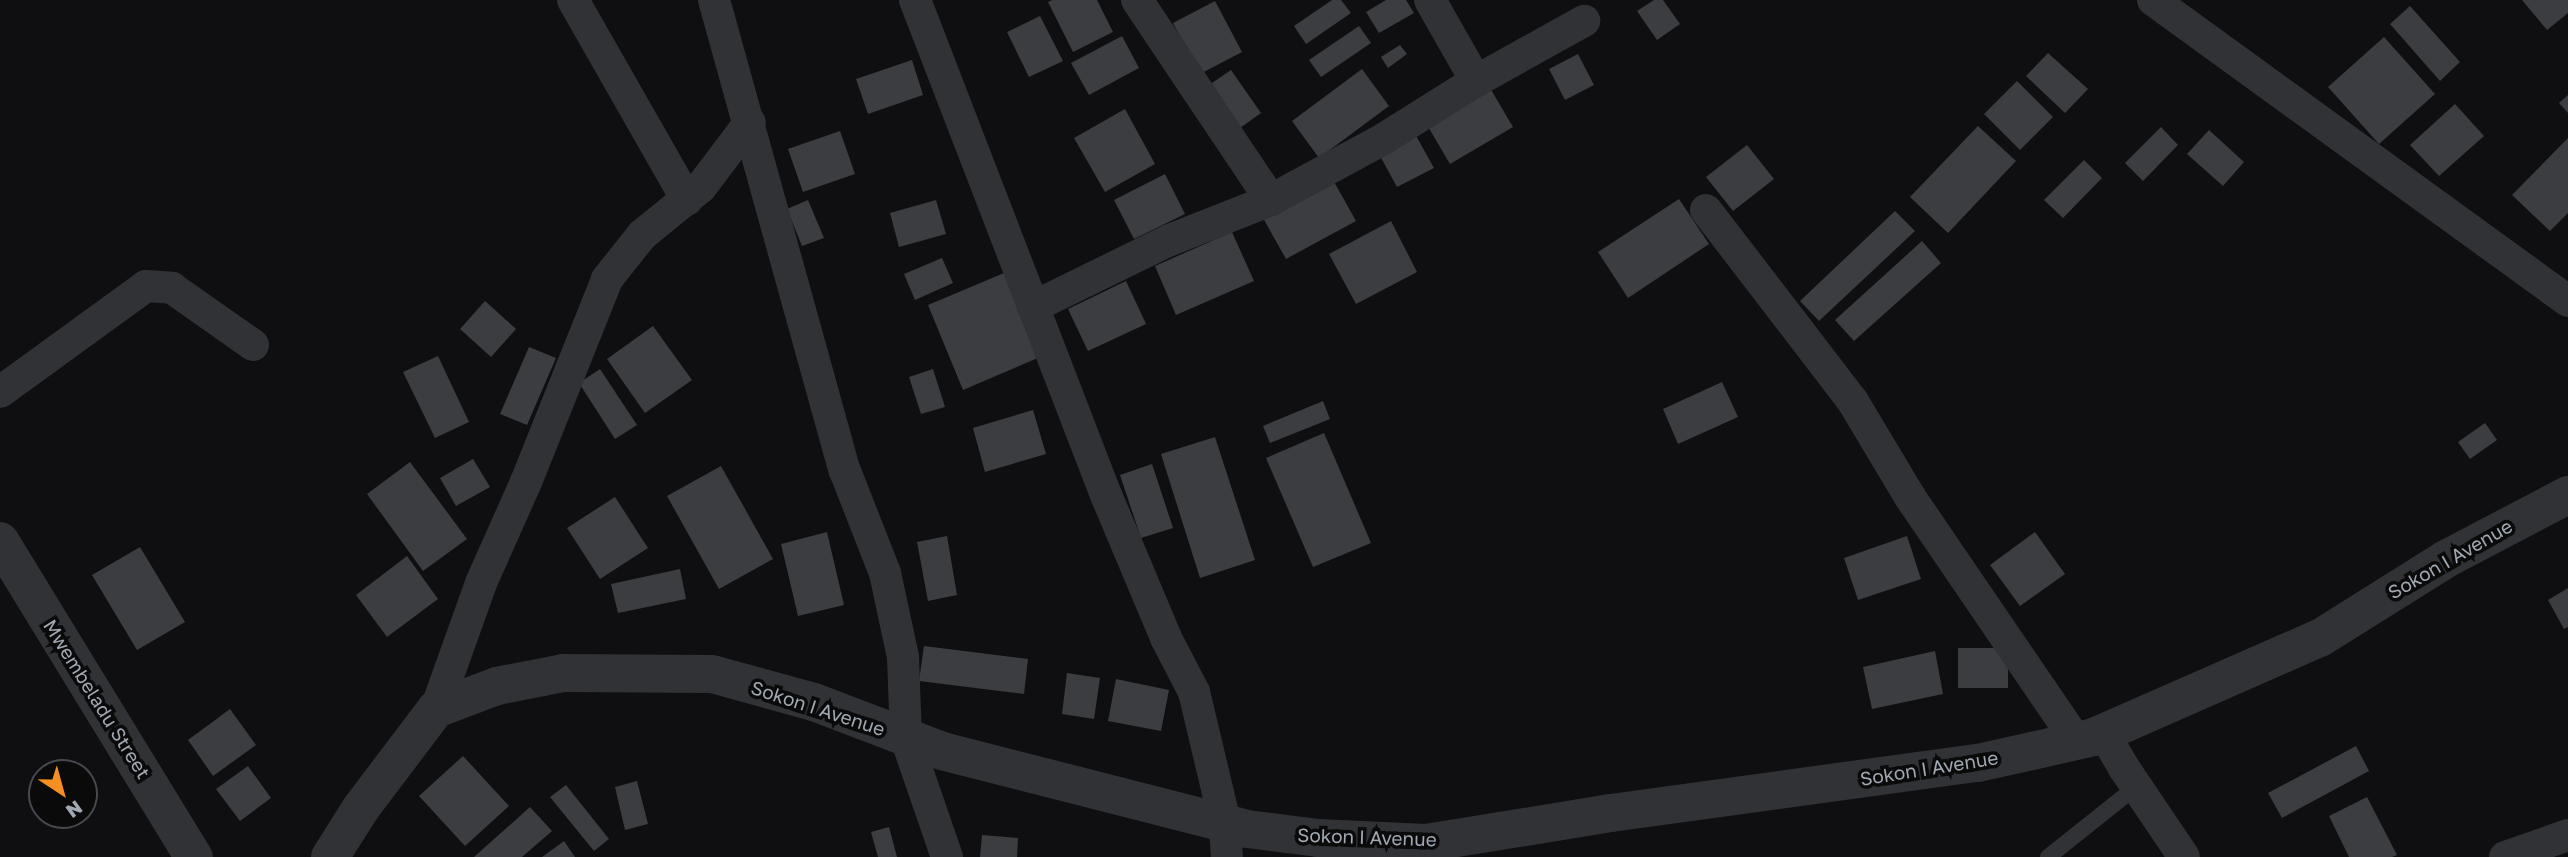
<!DOCTYPE html>
<style>
body{margin:0}
#map{position:relative;width:2568px;height:857px;overflow:hidden;background:#0f0f11;font-family:"Golos Text",sans-serif}
div>[style]{position:absolute}
[style*='--x']{left:calc(var(--x)*1px);top:calc(var(--y)*1px);width:calc(var(--w)*1px);rotate:calc(var(--a)*1deg)}
.building>*{inset:0;background:#3b3d41}
.service>*{height:16px;margin:-8px;padding:0 8px;transform-origin:8px;border-radius:8px;background:#303236}
.minor>*{height:32px;margin:-16px;padding:0 16px;transform-origin:16px;border-radius:16px;background:#303236}
.tertiary>*{height:38px;margin:-19px;padding:0 19px;transform-origin:19px;border-radius:19px;background:#303236}
span{translate:-50% -50%;white-space:nowrap;text-align:center;line-height:1.15;-webkit-text-stroke:7px #0a0a0b;paint-order:stroke}
.street-label{font-size:19px;color:#a0a8b2}
.north{position:absolute;left:28px;top:759px;width:70px;height:70px;box-sizing:border-box;background:#0a0a0b;border:2px solid #46494e;border-radius:50%;rotate:144deg;font-size:19px;font-weight:700;line-height:28px;text-align:center;color:#a0a8b2}
.north::after{content:'';display:block;margin:auto;width:24px;height:32px;background:#f68f22;clip-path:polygon(50% 0,100% 100%,50% 72%,0 100%)}
</style>
<div id="map">
<div class="building">
<i style="clip-path:polygon(1052px 0,1097px 0,1113px 32px,1073px 52px,1048px 2px)"></i>
<i style="clip-path:polygon(1332px 0,1341px 0,1351px 13px,1306px 44px,1294px 26px)"></i>
<i style="clip-path:polygon(1386px 0,1406px 0,1414px 13px,1379px 33px,1366px 12px)"></i>
<i style="clip-path:polygon(1654px 0,1663px 0,1680px 24px,1657px 40px,1637px 11px)"></i>
<i style="clip-path:polygon(2522px 0,2568px 0,2568px 13px,2547px 30px)"></i>
<i style="clip-path:polygon(1215px 1px,1242px 52px,1200px 74px,1173px 23px)"></i>
<i style="clip-path:polygon(2410px 6px,2460px 62px,2440px 81px,2390px 24px)"></i>
<i style="clip-path:polygon(1040px 16px,1063px 61px,1029px 77px,1007px 32px)"></i>
<i style="clip-path:polygon(1359px 26px,1371px 43px,1321px 77px,1309px 60px)"></i>
<i style="clip-path:polygon(1122px 36px,1139px 68px,1089px 95px,1071px 63px)"></i>
<i style="clip-path:polygon(2384px 37px,2435px 94px,2379px 144px,2328px 87px)"></i>
<i style="clip-path:polygon(1400px 45px,1407px 54px,1388px 68px,1381px 57px)"></i>
<i style="clip-path:polygon(2048px 53px,2088px 89px,2065px 113px,2026px 76px)"></i>
<i style="clip-path:polygon(1578px 54px,1594px 85px,1565px 100px,1549px 69px)"></i>
<i style="clip-path:polygon(912px 60px,923px 95px,868px 114px,856px 79px)"></i>
<i style="clip-path:polygon(1362px 69px,1389px 106px,1319px 158px,1292px 121px)"></i>
<i style="clip-path:polygon(1231px 70px,1261px 113px,1240px 128px,1209px 85px)"></i>
<i style="clip-path:polygon(2017px 81px,2053px 117px,2020px 150px,1984px 114px)"></i>
<i style="clip-path:polygon(1490px 88px,1513px 127px,1450px 164px,1427px 125px)"></i>
<i style="clip-path:polygon(2568px 95px,2568px 113px,2559px 103px)"></i>
<i style="clip-path:polygon(2455px 104px,2484px 136px,2439px 176px,2410px 145px)"></i>
<i style="clip-path:polygon(1125px 109px,1155px 164px,1105px 192px,1074px 138px)"></i>
<i style="clip-path:polygon(1978px 126px,2016px 161px,1948px 233px,1910px 197px)"></i>
<i style="clip-path:polygon(2161px 127px,2178px 145px,2143px 181px,2125px 163px)"></i>
<i style="clip-path:polygon(2209px 130px,2244px 162px,2223px 186px,2187px 154px)"></i>
<i style="clip-path:polygon(840px 131px,855px 174px,803px 192px,788px 149px)"></i>
<i style="clip-path:polygon(1415px 134px,1434px 168px,1397px 187px,1379px 154px)"></i>
<i style="clip-path:polygon(2568px 138px,2568px 213px,2550px 231px,2512px 195px)"></i>
<i style="clip-path:polygon(1747px 145px,1774px 179px,1733px 211px,1706px 177px)"></i>
<i style="clip-path:polygon(2084px 160px,2102px 178px,2063px 218px,2044px 200px)"></i>
<i style="clip-path:polygon(1165px 174px,1185px 214px,1134px 239px,1114px 200px)"></i>
<i style="clip-path:polygon(1333px 180px,1356px 221px,1286px 259px,1263px 218px)"></i>
<i style="clip-path:polygon(1679px 199px,1709px 244px,1628px 298px,1598px 252px)"></i>
<i style="clip-path:polygon(808px 200px,824px 238px,802px 246px,787px 209px)"></i>
<i style="clip-path:polygon(936px 200px,946px 234px,899px 247px,890px 213px)"></i>
<i style="clip-path:polygon(1895px 211px,1915px 231px,1819px 321px,1800px 301px)"></i>
<i style="clip-path:polygon(1391px 221px,1417px 272px,1356px 304px,1329px 254px)"></i>
<i style="clip-path:polygon(1232px 232px,1254px 281px,1176px 315px,1155px 266px)"></i>
<i style="clip-path:polygon(1922px 241px,1941px 263px,1854px 341px,1835px 320px)"></i>
<i style="clip-path:polygon(942px 258px,953px 283px,915px 300px,904px 274px)"></i>
<i style="clip-path:polygon(1004px 273px,1040px 357px,963px 390px,928px 305px)"></i>
<i style="clip-path:polygon(1126px 281px,1146px 324px,1088px 351px,1068px 309px)"></i>
<i style="clip-path:polygon(485px 301px,516px 329px,491px 357px,460px 329px)"></i>
<i style="clip-path:polygon(653px 326px,692px 380px,645px 413px,607px 359px)"></i>
<i style="clip-path:polygon(529px 347px,556px 358px,527px 425px,500px 414px)"></i>
<i style="clip-path:polygon(438px 356px,469px 422px,435px 438px,403px 372px)"></i>
<i style="clip-path:polygon(600px 369px,637px 425px,615px 439px,579px 383px)"></i>
<i style="clip-path:polygon(933px 369px,945px 407px,921px 414px,909px 377px)"></i>
<i style="clip-path:polygon(1722px 382px,1738px 417px,1678px 444px,1663px 409px)"></i>
<i style="clip-path:polygon(1323px 401px,1330px 419px,1270px 443px,1263px 426px)"></i>
<i style="clip-path:polygon(1033px 410px,1046px 454px,985px 472px,973px 428px)"></i>
<i style="clip-path:polygon(2485px 423px,2497px 440px,2470px 459px,2458px 442px)"></i>
<i style="clip-path:polygon(1324px 433px,1371px 543px,1313px 567px,1266px 458px)"></i>
<i style="clip-path:polygon(1215px 437px,1255px 560px,1200px 578px,1161px 454px)"></i>
<i style="clip-path:polygon(473px 459px,490px 487px,456px 506px,440px 478px)"></i>
<i style="clip-path:polygon(410px 462px,467px 539px,423px 571px,367px 494px)"></i>
<i style="clip-path:polygon(1152px 464px,1173px 528px,1141px 538px,1120px 475px)"></i>
<i style="clip-path:polygon(721px 466px,773px 559px,719px 589px,667px 496px)"></i>
<i style="clip-path:polygon(615px 497px,648px 548px,600px 579px,567px 528px)"></i>
<i style="clip-path:polygon(827px 532px,844px 605px,798px 616px,781px 544px)"></i>
<i style="clip-path:polygon(2035px 532px,2065px 574px,2020px 606px,1990px 565px)"></i>
<i style="clip-path:polygon(947px 536px,957px 595px,928px 601px,917px 542px)"></i>
<i style="clip-path:polygon(1907px 536px,1921px 579px,1858px 600px,1844px 558px)"></i>
<i style="clip-path:polygon(140px 547px,185px 622px,137px 650px,92px 575px)"></i>
<i style="clip-path:polygon(407px 556px,438px 599px,387px 637px,356px 595px)"></i>
<i style="clip-path:polygon(680px 569px,686px 599px,618px 613px,611px 584px)"></i>
<i style="clip-path:polygon(2568px 588px,2568px 627px,2564px 629px,2548px 600px)"></i>
<i style="clip-path:polygon(924px 646px,1028px 659px,1024px 694px,919px 681px)"></i>
<i style="clip-path:polygon(1958px 648px,2008px 648px,2008px 688px,1958px 688px)"></i>
<i style="clip-path:polygon(1935px 651px,1943px 694px,1872px 709px,1863px 667px)"></i>
<i style="clip-path:polygon(1067px 673px,1100px 678px,1094px 719px,1062px 714px)"></i>
<i style="clip-path:polygon(1116px 679px,1169px 690px,1161px 731px,1108px 721px)"></i>
<i style="clip-path:polygon(230px 709px,256px 745px,213px 776px,188px 740px)"></i>
<i style="clip-path:polygon(2356px 746px,2369px 771px,2282px 818px,2268px 793px)"></i>
<i style="clip-path:polygon(463px 756px,509px 806px,465px 846px,419px 796px)"></i>
<i style="clip-path:polygon(248px 766px,271px 798px,240px 821px,216px 789px)"></i>
<i style="clip-path:polygon(637px 781px,648px 824px,625px 830px,615px 787px)"></i>
<i style="clip-path:polygon(566px 785px,609px 839px,594px 851px,550px 797px)"></i>
<i style="clip-path:polygon(2367px 797px,2397px 855px,2392px 857px,2349px 857px,2329px 816px)"></i>
<i style="clip-path:polygon(530px 807px,552px 831px,522px 857px,474px 857px)"></i>
<i style="clip-path:polygon(889px 827px,897px 857px,878px 857px,871px 832px)"></i>
<i style="clip-path:polygon(982px 835px,1018px 838px,1017px 857px,980px 857px)"></i>
<i style="clip-path:polygon(564px 841px,575px 857px,542px 857px)"></i>
</div>
<div class="service">
<i style="--x:2048;--y:857;--w:112;--a:-38.5"></i>
</div>
<div class="minor">
<i style="--x:573;--y:0;--w:230;--a:60.3"></i>
<i style="--x:714;--y:0;--w:489;--a:74.5"></i>
<i style="--x:845;--y:471;--w:110;--a:68.6"></i>
<i style="--x:885;--y:573;--w:86;--a:77.9"></i>
<i style="--x:903;--y:657;--w:81;--a:87.9"></i>
<i style="--x:906;--y:738;--w:126;--a:71"></i>
<i style="--x:915;--y:0;--w:531;--a:68.9"></i>
<i style="--x:1106;--y:495;--w:155;--a:67.2"></i>
<i style="--x:1166;--y:638;--w:61;--a:62.6"></i>
<i style="--x:1194;--y:692;--w:134;--a:76.6"></i>
<i style="--x:1225;--y:822;--w:35;--a:87"></i>
<i style="--x:1137;--y:0;--w:241;--a:56.2"></i>
<i style="--x:1430;--y:0;--w:93;--a:60.4"></i>
<i style="--x:2153;--y:0;--w:513;--a:35.95"></i>
<i style="--x:1706;--y:210;--w:240;--a:52.5"></i>
<i style="--x:1852;--y:400;--w:113;--a:59.1"></i>
<i style="--x:1910;--y:497;--w:293;--a:55.7"></i>
<i style="--x:1033;--y:307;--w:153;--a:-26.1"></i>
<i style="--x:1170;--y:240;--w:109;--a:-21.6"></i>
<i style="--x:1271;--y:200;--w:130;--a:-28.5"></i>
<i style="--x:1385;--y:138;--w:107;--a:-32.1"></i>
<i style="--x:1476;--y:81;--w:124;--a:-29.1"></i>
<i style="--x:0;--y:392;--w:180;--a:-36"></i>
<i style="--x:146;--y:286;--w:26;--a:4"></i>
<i style="--x:172;--y:288;--w:99;--a:35.1"></i>
<i style="--x:436;--y:709;--w:134;--a:-70.3"></i>
<i style="--x:481;--y:583;--w:111;--a:-66"></i>
<i style="--x:526;--y:482;--w:219;--a:-68.2"></i>
<i style="--x:607;--y:279;--w:56;--a:-51.5"></i>
<i style="--x:642;--y:235;--w:76;--a:-39.1"></i>
<i style="--x:701;--y:187;--w:81;--a:-53"></i>
<i style="--x:2103;--y:732;--w:42;--a:59.7"></i>
<i style="--x:2124;--y:768;--w:107;--a:56"></i>
<i style="--x:2505;--y:857;--w:67;--a:-19.2"></i>
</div>
<div class="tertiary">
<i style="--x:0;--y:541;--w:371;--a:58.5"></i>
<i style="--x:330;--y:857;--w:58;--a:-57.7"></i>
<i style="--x:361;--y:808;--w:124;--a:-52.9"></i>
<i style="--x:436;--y:709;--w:65;--a:-20.7"></i>
<i style="--x:497;--y:686;--w:67;--a:-11.1"></i>
<i style="--x:563;--y:673;--w:149;--a:0.4"></i>
<i style="--x:712;--y:674;--w:106;--a:15.4"></i>
<i style="--x:814;--y:702;--w:137;--a:20.9"></i>
<i style="--x:942;--y:751;--w:315;--a:14.3"></i>
<i style="--x:1247;--y:829;--w:72;--a:7.2"></i>
<i style="--x:1318;--y:838;--w:108;--a:2.7"></i>
<i style="--x:1426;--y:843;--w:187;--a:-9.2"></i>
<i style="--x:1611;--y:813;--w:370;--a:-7.8"></i>
<i style="--x:1978;--y:763;--w:119;--a:-12.6"></i>
<i style="--x:2094;--y:737;--w:247;--a:-23.7"></i>
<i style="--x:2320;--y:638;--w:149;--a:-32.1"></i>
<i style="--x:2446;--y:559;--w:138;--a:-27.7"></i>
</div>
<div class="street-label">
<span style="left:2450px;top:559px;rotate:-30deg">Sokon I Avenue</span>
<span style="left:97px;top:699px;rotate:58deg">Mwembeladu Street</span>
<span style="left:818px;top:708px;rotate:18deg">Sokon I Avenue</span>
<span style="left:1929px;top:768px;rotate:-9deg">Sokon I Avenue</span>
<span style="left:1367px;top:837px;rotate:2deg">Sokon I Avenue</span>
</div>
<div class="north">N</div>
</div>
